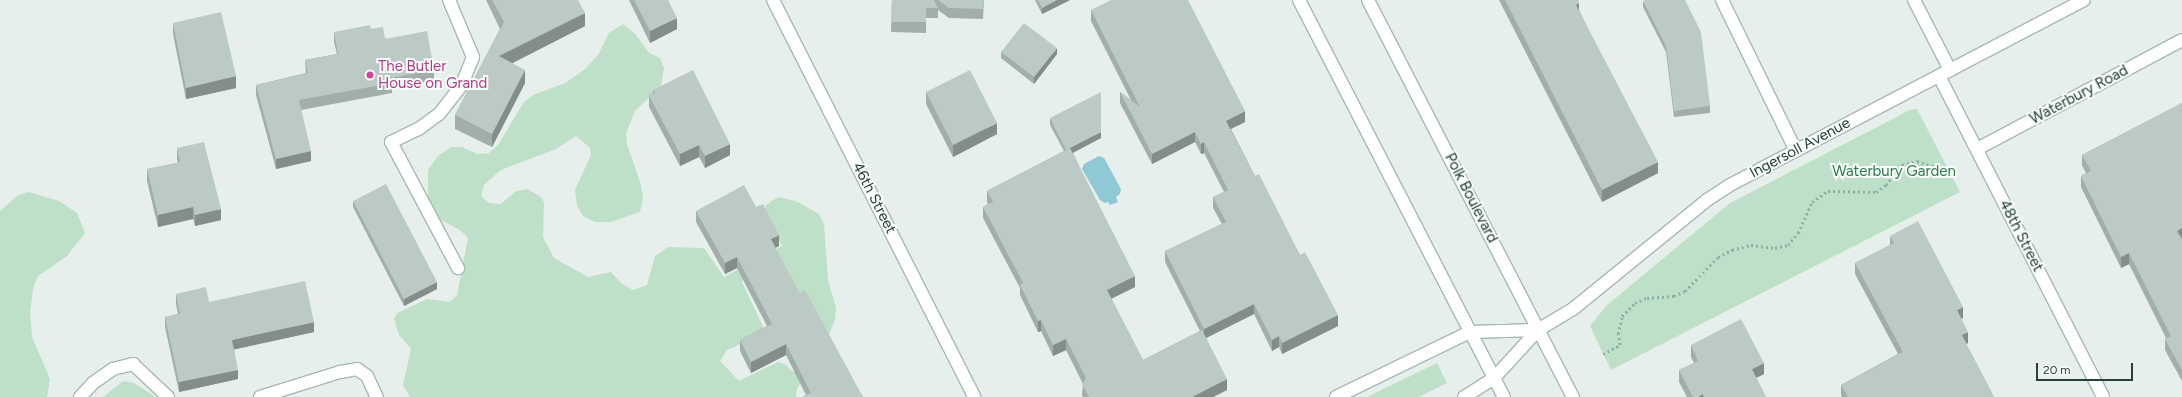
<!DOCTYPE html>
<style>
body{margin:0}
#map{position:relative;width:2182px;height:397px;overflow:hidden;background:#e6efeb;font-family:Figtree,sans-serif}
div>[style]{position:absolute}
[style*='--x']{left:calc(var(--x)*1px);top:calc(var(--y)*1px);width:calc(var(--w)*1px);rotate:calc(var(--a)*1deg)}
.green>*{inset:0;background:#bfe0c8}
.water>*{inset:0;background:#8ec9d4}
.path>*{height:2.5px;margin-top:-1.25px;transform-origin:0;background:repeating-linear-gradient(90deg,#86b3a5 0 2px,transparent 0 5px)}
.roads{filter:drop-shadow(1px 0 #a8b8b2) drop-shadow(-1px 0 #a8b8b2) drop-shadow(0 1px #a8b8b2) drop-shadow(0 -1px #a8b8b2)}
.service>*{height:12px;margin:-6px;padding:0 6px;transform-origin:6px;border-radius:6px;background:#fff}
.minor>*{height:12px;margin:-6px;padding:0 6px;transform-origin:6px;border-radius:6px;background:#fff}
.secondary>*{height:12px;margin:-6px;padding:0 6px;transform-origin:6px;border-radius:6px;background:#fff}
.wall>*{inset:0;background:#a1aea9}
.shaded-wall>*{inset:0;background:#838d89}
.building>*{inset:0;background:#bbcac4}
.dots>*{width:11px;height:11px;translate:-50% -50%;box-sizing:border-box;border:2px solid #f7fbf9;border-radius:50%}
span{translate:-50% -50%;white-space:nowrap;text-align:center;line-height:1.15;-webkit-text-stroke:4px #f7fbf9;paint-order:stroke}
.hotel-label{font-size:15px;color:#b23c85}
.left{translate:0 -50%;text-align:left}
.street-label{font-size:15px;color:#24423a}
.park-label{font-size:15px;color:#2d7a4b}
.scale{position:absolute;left:2036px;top:363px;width:97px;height:18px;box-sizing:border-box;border:2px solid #24423a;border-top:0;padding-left:5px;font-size:12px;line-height:14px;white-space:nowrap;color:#24423a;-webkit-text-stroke:3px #f7fbf9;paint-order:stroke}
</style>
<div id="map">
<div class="green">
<i style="clip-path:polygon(623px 24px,636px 35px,649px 53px,660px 58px,664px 68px,661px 86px,635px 111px,626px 133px,627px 144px,641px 185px,643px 198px,640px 212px,611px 222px,595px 222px,583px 216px,577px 206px,575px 190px,591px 155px,590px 148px,576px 136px,556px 149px,501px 170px,484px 185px,481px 196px,489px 203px,501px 204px,516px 191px,528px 189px,542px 198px,544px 203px,543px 237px,554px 258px,588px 277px,611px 272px,622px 284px,633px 290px,647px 285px,655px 256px,668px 247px,704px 248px,724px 277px,782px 246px,765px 212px,766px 205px,775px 199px,780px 197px,798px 202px,819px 214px,824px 224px,828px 280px,836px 308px,835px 320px,828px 337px,743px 278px,742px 282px,766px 333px,727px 350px,720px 361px,739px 381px,778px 362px,785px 364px,792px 371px,806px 374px,797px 389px,796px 397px,410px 397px,403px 385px,411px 349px,399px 335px,394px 319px,397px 313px,427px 299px,450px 302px,457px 295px,468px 238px,460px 230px,433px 216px,428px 200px,428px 170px,438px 156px,451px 147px,462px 147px,477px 154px,489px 153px,498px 145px,524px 102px,533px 95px,565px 83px,584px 70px,598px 55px,609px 33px)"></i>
<i style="clip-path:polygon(1917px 109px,1960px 192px,1611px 370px,1590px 326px,1607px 305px,1730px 203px,1910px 110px)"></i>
<i style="clip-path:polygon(29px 192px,59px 201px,77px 213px,85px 233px,67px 256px,38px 276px,33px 288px,30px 314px,32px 337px,50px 379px,47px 397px,0 397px,0 211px,18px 195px)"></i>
<i style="clip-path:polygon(1437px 363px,1447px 383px,1419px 397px,1367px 397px)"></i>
<i style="clip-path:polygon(123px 381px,134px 383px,156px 397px,103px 397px)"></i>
</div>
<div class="water">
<i style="clip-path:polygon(1099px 156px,1104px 158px,1121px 189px,1120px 194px,1116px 197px,1118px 202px,1110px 205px,1108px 202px,1105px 203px,1100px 200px,1082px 169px,1084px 164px)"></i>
</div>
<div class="path">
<i style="--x:1603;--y:354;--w:19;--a:-28"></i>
<i style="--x:1620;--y:345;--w:11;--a:-100"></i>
<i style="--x:1618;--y:334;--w:18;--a:-77"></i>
<i style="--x:1622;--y:316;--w:18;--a:-45"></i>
<i style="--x:1635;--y:303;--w:13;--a:-23"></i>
<i style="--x:1647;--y:298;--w:27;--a:-4"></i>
<i style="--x:1674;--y:296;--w:12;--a:-24"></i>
<i style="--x:1685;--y:291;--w:47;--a:-45.9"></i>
<i style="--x:1718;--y:257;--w:16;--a:-27"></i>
<i style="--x:1732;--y:250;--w:20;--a:-15"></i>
<i style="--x:1751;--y:245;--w:24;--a:7"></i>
<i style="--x:1775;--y:248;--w:13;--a:-13"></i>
<i style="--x:1788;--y:245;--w:16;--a:-50"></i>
<i style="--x:1798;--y:233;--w:34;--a:-66"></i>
<i style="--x:1812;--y:202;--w:19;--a:-35"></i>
<i style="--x:1828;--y:191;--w:48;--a:1.2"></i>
<i style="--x:1876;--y:192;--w:12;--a:-35"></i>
<i style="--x:1886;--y:185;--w:26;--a:-51"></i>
<i style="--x:1902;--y:165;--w:16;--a:-15"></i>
<i style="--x:1917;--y:161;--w:28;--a:19"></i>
<i style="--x:1943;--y:170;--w:8;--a:-30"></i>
</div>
<div class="roads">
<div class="service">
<i style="--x:449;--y:0;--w:62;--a:67.2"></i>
<i style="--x:473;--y:57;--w:31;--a:112"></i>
<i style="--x:461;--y:86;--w:36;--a:128"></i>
<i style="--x:439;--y:114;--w:26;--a:144"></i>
<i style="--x:418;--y:129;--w:30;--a:154"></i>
<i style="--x:391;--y:142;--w:143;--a:62"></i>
<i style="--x:1722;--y:0;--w:168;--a:63.9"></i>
<i style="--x:80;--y:397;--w:19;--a:-47"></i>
<i style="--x:93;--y:383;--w:24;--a:-35"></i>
<i style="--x:113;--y:369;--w:21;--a:-14"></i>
<i style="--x:133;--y:364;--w:48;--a:43.3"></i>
<i style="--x:260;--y:397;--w:84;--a:-17.4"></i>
<i style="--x:340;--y:372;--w:17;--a:-10"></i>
<i style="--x:357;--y:369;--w:12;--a:35"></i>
<i style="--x:367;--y:376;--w:23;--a:65"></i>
</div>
<div class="minor">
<i style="--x:773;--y:0;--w:445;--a:63.1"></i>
<i style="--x:1299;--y:0;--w:447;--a:62.7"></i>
<i style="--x:1368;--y:0;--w:447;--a:62.7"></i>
<i style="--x:1914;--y:0;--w:79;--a:62.8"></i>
<i style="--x:1939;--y:76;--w:360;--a:62.9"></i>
<i style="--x:1977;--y:149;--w:232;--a:-28"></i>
</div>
<div class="secondary">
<i style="--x:1336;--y:397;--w:149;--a:-25.9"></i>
<i style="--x:1470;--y:332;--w:68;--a:-1.7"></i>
<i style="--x:1464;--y:397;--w:36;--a:-32"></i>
<i style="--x:1494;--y:378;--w:65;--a:-47.5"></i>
<i style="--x:1538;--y:330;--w:41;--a:-31"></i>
<i style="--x:1573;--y:309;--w:173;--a:-39.1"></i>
<i style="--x:1707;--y:200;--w:27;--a:-33"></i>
<i style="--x:1730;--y:185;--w:399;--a:-27.6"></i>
</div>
</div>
<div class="wall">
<i style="clip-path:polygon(486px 0,578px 0,585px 26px,512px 63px,525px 83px,492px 147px,455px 129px,455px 115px,500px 29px)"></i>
<i style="clip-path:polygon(629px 0,668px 0,677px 29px,650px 43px)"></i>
<i style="clip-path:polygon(892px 0,984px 0,983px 19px,949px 18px,938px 10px,938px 18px,926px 18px,926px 33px,891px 32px)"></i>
<i style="clip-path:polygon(1035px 0,1070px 0,1042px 14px)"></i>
<i style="clip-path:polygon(1499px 0,1578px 0,1579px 10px,1658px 173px,1602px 202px)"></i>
<i style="clip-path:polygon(1643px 1px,1710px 106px,1710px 113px,1674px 117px,1666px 52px,1643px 7px)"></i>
<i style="clip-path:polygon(1091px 10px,1245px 122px,1231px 129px,1255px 176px,1300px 255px,1338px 326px,1282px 354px,1279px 347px,1272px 351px,1254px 314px,1206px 338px,1227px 390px,1213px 397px,1083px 397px,1082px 395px,1083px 384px,1066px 350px,1053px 356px,1041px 331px,1038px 332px,1020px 295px,1020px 288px,983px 218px,983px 207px,988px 204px,987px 202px,987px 191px,1064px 151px,1050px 125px,1050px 118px,1101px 138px,1073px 153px,1135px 287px,1111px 298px,1143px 360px,1200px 331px,1165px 262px,1165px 251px,1222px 224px,1213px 208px,1213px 197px,1224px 192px,1204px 153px,1201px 154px,1195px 142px,1152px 164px,1120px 103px,1120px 92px,1131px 100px,1091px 21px)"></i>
<i style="clip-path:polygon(173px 23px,236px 88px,186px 99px,173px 34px)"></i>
<i style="clip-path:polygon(371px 29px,434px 70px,434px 80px,392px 88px,392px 93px,301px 110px,311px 161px,276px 169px,256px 95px,256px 85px,306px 73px,305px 60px,337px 54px,334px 42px,334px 32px)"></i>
<i style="clip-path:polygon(1001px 52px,1057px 54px,1034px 84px,1001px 58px)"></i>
<i style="clip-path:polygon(653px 90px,730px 155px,705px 168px,699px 157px,680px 166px,649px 107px,649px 96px,653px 93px)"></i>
<i style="clip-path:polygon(926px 92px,997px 134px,953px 157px,926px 104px)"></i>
<i style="clip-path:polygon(2182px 103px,2182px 381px,2165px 350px,2165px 339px,2166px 338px,2129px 264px,2121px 268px,2081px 187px,2081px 176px,2086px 173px,2082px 165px,2082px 155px)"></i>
<i style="clip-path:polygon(177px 148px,221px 220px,195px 226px,193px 219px,158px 227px,147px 181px,147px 169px,178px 163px,177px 159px)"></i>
<i style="clip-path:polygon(353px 201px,437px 289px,404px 306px,353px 207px)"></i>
<i style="clip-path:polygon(756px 207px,779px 246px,775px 248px,799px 293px,863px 397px,806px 395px,786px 355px,751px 373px,740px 351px,740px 340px,767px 326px,737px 268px,725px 274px,696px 222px,696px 211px)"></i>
<i style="clip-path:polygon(1890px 236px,1963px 318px,1961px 319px,1968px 343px,1966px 344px,1994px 397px,1842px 397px,1841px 395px,1841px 385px,1898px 354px,1855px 274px,1855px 263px,1890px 245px)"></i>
<i style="clip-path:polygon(176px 294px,209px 302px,314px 332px,234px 349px,238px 379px,179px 392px,165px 327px,165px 317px,178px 314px,176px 304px)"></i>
<i style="clip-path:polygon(1691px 345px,1764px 374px,1756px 378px,1766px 397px,1687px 397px,1679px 382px,1679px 370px,1694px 363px,1691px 357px)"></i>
</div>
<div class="shaded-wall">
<i style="clip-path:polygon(1057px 0,1070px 0,1042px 14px,1042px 8px)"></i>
<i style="clip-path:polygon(1579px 3px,1579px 15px,1576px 5px)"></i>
<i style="clip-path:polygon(585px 13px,585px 26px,499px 70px,499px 56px)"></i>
<i style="clip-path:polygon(677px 18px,677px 29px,650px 43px,650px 31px)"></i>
<i style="clip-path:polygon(1057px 48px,1057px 54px,1034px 84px,1034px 77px)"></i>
<i style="clip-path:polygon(525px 70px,525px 83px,492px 147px,492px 134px)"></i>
<i style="clip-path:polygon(236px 76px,236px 88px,186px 99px,186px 88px)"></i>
<i style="clip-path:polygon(1245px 111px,1245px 122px,1226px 131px,1226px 121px)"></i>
<i style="clip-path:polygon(997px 123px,997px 134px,953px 157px,953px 145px)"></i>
<i style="clip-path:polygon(1101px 132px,1101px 138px,1066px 156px,1066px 150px)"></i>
<i style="clip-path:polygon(1195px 132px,1195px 142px,1152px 164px,1152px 154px)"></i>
<i style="clip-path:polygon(1204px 142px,1204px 153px,1201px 154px,1201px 144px)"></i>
<i style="clip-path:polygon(730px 144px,730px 155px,705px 168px,705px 156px)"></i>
<i style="clip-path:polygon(699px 145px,699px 157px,680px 166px,680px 154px)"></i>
<i style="clip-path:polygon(311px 151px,311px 161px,276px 169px,276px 159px)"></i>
<i style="clip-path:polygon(1658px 162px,1658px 173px,1602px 202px,1602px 190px)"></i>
<i style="clip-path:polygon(193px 207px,193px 219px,158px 227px,158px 215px)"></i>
<i style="clip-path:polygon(221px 209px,221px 220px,195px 226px,195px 215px)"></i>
<i style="clip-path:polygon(2182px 228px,2182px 239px,2177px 231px)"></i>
<i style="clip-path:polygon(779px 235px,779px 246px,771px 250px,771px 239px)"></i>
<i style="clip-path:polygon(2129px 253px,2129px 264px,2121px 268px,2121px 257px)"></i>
<i style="clip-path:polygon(737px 257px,737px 268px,725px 274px,725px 263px)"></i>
<i style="clip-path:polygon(1135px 276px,1135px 287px,1107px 301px,1107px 290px)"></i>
<i style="clip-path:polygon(437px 282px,437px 289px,404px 306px,404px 299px)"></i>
<i style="clip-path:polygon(1254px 304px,1254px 314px,1204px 339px,1204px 329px)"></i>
<i style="clip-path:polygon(1963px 307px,1963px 318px,1957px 321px,1957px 310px)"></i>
<i style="clip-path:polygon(1338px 315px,1338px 326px,1282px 354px,1282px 343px)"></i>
<i style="clip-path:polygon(1041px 320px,1041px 331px,1038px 332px,1038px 321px)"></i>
<i style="clip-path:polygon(314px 322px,314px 332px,232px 350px,232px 340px)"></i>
<i style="clip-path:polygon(1968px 332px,1968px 343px,1962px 346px,1962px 335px)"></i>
<i style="clip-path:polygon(1279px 336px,1279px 347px,1272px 351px,1272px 340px)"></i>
<i style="clip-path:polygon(1066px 339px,1066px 350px,1053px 356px,1053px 345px)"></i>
<i style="clip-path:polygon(786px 344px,786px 355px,751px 373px,751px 362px)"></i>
<i style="clip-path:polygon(1764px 363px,1764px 374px,1752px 380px,1752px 369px)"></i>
<i style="clip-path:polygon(238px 370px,238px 379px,179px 392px,179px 382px)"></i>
<i style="clip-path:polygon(1227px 379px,1227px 390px,1213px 397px,1192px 397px)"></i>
<i style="clip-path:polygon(1703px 394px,1703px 397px,1698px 397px)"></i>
</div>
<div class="building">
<i style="clip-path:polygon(492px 0,578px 0,585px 13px,499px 56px,525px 70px,492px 134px,455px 115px,504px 22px)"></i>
<i style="clip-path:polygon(634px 0,668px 0,677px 18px,650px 31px)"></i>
<i style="clip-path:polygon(892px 0,934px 0,938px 8px,926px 8px,926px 22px,891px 22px)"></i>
<i style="clip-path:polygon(938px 0,984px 0,983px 9px,949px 8px)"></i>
<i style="clip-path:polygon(1038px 0,1057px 0,1042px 8px)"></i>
<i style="clip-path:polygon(1111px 0,1188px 0,1245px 111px,1226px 121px,1255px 176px,1259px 174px,1300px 255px,1305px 252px,1338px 315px,1282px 343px,1279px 336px,1272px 340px,1254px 304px,1204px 329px,1165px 251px,1226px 222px,1213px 197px,1228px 190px,1204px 142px,1201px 144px,1195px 132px,1152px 154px,1120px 92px,1140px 107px,1091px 10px)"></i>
<i style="clip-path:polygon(1505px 0,1578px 0,1579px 3px,1576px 5px,1658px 162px,1602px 190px)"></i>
<i style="clip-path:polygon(1645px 0,1685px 0,1701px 32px,1710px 106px,1674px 111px,1666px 46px,1643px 1px)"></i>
<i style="clip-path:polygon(221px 12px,236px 76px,186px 88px,173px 23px)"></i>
<i style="clip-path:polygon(1024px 23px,1057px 48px,1034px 77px,1001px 52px)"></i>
<i style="clip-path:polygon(370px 25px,371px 29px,383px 27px,385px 39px,427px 31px,434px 70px,391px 78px,392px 83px,299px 100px,311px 151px,276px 159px,256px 85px,308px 73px,305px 60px,338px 54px,334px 32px)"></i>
<i style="clip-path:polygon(693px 70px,730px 144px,705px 156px,699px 145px,680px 154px,649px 96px,655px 93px,653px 90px)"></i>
<i style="clip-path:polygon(970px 70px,997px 123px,953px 145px,926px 92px)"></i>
<i style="clip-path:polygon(1101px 92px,1101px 132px,1066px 150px,1050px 118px)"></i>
<i style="clip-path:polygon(2182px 103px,2182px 228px,2177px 231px,2182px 239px,2182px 370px,2165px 339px,2171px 336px,2129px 253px,2121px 257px,2081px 176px,2091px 171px,2082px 155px)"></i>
<i style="clip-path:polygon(204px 142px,221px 209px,195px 215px,193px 207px,158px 215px,147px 169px,180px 162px,177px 148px)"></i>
<i style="clip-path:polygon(1070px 148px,1135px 276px,1107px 290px,1143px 360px,1202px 330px,1227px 379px,1192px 397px,1089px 397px,1082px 384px,1086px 378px,1066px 339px,1053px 345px,1041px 320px,1038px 321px,1020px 285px,1023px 283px,983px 207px,993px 202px,987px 191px)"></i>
<i style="clip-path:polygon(386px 184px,437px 282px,404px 299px,353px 201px)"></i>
<i style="clip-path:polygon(744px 185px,756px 207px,763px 204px,779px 235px,771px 239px,799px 293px,805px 290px,863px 397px,803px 397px,803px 396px,811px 393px,786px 344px,751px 362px,740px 340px,772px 324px,737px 257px,725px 263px,696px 211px)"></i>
<i style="clip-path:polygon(1918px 221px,1963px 307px,1957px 310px,1968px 332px,1962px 335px,1994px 397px,1848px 397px,1841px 385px,1903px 352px,1855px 263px,1894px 243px,1890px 236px)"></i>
<i style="clip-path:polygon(305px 281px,314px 322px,232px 340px,238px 370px,179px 382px,165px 317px,180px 314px,176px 294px,206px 287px,209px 302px)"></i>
<i style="clip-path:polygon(1741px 319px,1764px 363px,1752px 369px,1766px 397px,1704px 397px,1703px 394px,1698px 397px,1693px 397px,1679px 370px,1698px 361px,1691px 345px)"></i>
</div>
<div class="dots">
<i style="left:370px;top:75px;background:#d1479c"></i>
</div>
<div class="hotel-label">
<span class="left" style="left:378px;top:75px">The Butler<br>House on Grand</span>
</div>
<div class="street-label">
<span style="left:2079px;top:95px;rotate:-28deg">Waterbury Road</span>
<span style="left:1800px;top:148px;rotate:-28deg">Ingersoll Avenue</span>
<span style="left:874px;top:198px;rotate:63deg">46th Street</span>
<span style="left:1471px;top:198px;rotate:63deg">Polk Boulevard</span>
<span style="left:2021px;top:236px;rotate:63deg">48th Street</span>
</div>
<div class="park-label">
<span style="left:1894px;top:172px">Waterbury Garden</span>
</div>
<div class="scale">20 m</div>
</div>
